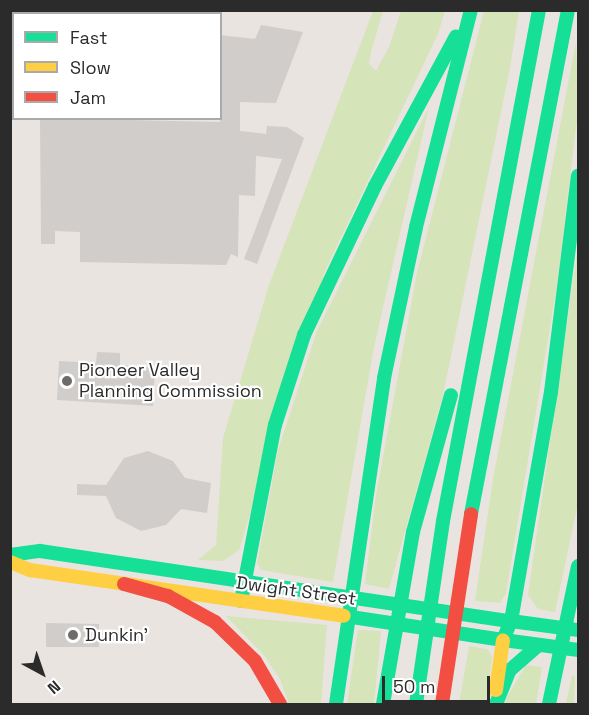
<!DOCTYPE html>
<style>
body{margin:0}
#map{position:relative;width:589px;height:715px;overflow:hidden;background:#eae4e0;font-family:"Space Grotesk",sans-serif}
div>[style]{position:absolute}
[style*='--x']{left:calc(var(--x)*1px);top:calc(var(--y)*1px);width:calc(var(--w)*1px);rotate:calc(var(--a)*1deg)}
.green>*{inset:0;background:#d5e4b9}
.building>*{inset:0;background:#d1cdca}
.fast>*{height:14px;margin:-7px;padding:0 7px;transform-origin:7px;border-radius:7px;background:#16e098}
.slow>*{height:14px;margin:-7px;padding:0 7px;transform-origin:7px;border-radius:7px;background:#ffcf43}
.jam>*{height:14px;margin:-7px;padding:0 7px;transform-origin:7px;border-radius:7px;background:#f24e42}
.dots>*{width:16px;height:16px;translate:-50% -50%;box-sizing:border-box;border:3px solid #fff;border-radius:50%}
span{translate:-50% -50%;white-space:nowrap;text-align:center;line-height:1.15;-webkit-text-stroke:4.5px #fff;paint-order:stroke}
.poi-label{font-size:18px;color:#2b2b2b}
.left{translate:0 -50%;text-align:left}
.street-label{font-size:18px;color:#2b2b2b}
.frame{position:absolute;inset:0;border:12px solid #2b2b2b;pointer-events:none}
.legend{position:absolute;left:12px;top:12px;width:210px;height:108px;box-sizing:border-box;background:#fff;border:2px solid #aaa;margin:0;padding:8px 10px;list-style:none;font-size:18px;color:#2b2b2b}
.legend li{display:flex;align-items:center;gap:12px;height:30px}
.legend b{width:30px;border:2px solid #aaa}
.north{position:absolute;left:12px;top:643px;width:60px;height:60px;-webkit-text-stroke:4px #fff;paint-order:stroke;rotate:140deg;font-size:16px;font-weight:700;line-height:24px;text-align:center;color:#2b2b2b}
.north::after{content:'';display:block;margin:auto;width:21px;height:27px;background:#2b2b2b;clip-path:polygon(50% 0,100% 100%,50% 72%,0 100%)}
.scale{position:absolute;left:382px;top:676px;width:108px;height:27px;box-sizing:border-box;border:3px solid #2b2b2b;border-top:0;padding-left:8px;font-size:18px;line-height:21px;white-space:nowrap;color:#2b2b2b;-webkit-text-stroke:4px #fff;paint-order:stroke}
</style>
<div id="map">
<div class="green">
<i style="clip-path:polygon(373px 11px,383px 11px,371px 52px,369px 64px,376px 71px,389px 47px,401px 11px,445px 11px,438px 34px,325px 271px,239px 550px,223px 561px,198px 560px,216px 545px,223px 438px,269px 285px)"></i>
<i style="clip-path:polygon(484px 11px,519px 11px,510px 68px,443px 395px,389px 589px,365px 584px,376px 495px,417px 273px)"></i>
<i style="clip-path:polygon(576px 42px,578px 111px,557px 285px,506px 593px,500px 603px,475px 601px,493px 479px)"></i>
<i style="clip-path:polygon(429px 107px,374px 347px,333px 582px,261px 570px,257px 563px,278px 450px,317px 331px)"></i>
<i style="clip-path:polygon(578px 247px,578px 503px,555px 612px,538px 609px,528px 595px)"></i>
<i style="clip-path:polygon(226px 616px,327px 625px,321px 704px,289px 704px,280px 679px,264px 655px)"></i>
<i style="clip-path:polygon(358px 630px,381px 631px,374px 704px,347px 704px)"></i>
<i style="clip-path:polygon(469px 646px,487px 649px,492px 656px,487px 704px,459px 704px)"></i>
<i style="clip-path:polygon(526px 665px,542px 667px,536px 704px,503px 704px)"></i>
<i style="clip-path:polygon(572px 675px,575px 676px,574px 704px,566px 704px)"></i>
</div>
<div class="building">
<i style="clip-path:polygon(261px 25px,303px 32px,276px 103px,240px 102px,240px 131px,266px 134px,267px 126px,287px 127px,304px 138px,257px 264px,244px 259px,282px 159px,256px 156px,255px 196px,239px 195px,238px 257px,231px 254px,226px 265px,80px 262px,80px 232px,55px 231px,55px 244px,41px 244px,40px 118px,220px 122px,220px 35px,255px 39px)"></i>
<i style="clip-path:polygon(97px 352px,120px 353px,120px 365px,155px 368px,153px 406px,57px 400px,59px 361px,96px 363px)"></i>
<i style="clip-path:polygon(148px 451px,173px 461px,185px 478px,211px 483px,207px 513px,181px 509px,166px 525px,141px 531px,116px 518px,106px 496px,77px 495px,77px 484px,106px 485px,124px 458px)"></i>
<i style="clip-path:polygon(46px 623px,99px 624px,99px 647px,46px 647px)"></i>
</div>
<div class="fast">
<i style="--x:471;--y:514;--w:513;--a:-79.11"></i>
<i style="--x:10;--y:555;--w:30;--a:-8"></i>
<i style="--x:40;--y:551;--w:476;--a:8.5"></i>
<i style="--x:511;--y:621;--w:21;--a:113"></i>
<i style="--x:503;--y:640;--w:161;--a:-171.4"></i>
<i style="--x:241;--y:601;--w:179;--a:-79.1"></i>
<i style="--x:275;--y:425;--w:95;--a:-72.1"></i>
<i style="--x:304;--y:335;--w:165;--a:-64.5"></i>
<i style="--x:375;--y:186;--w:170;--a:-61.6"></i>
<i style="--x:511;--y:621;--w:68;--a:7.7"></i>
<i style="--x:511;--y:621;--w:232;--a:-80.1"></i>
<i style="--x:551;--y:392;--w:218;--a:-82.9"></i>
<i style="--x:503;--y:640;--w:76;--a:7.6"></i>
<i style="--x:336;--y:704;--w:330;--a:-81.6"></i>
<i style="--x:384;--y:378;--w:154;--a:-78"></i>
<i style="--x:416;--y:227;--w:224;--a:-75.8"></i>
<i style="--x:383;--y:704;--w:175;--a:-80.1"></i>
<i style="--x:413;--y:532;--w:142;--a:-74.5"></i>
<i style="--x:416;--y:704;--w:185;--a:-81.6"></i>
<i style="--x:443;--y:521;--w:520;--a:-79.36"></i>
<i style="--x:496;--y:704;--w:37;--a:-68"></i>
<i style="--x:510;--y:670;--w:38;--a:-41"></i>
<i style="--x:549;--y:704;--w:141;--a:-78.1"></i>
</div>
<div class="slow">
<i style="--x:10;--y:562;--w:22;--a:22"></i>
<i style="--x:30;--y:570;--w:317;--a:8.3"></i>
<i style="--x:496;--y:690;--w:50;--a:-82"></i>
</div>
<div class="jam">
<i style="--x:124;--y:584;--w:46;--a:15.3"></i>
<i style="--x:168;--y:596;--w:54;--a:29"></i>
<i style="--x:215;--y:622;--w:56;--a:44.3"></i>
<i style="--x:255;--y:661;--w:50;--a:59.8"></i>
<i style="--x:442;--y:704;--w:192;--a:-81.3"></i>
</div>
<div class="dots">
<i style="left:67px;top:381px;background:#6e6c6a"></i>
<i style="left:73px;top:635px;background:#6e6c6a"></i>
</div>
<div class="poi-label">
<span class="left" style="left:79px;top:381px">Pioneer Valley<br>Planning Commission</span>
<span class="left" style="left:85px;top:635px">Dunkin'</span>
</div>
<div class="street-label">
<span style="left:296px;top:591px;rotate:8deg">Dwight Street</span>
</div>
<div class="frame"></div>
<ul class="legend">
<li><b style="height:8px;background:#16e098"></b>Fast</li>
<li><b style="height:8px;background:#ffcf43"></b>Slow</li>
<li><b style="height:8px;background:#f24e42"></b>Jam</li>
</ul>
<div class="north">N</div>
<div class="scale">50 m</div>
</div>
